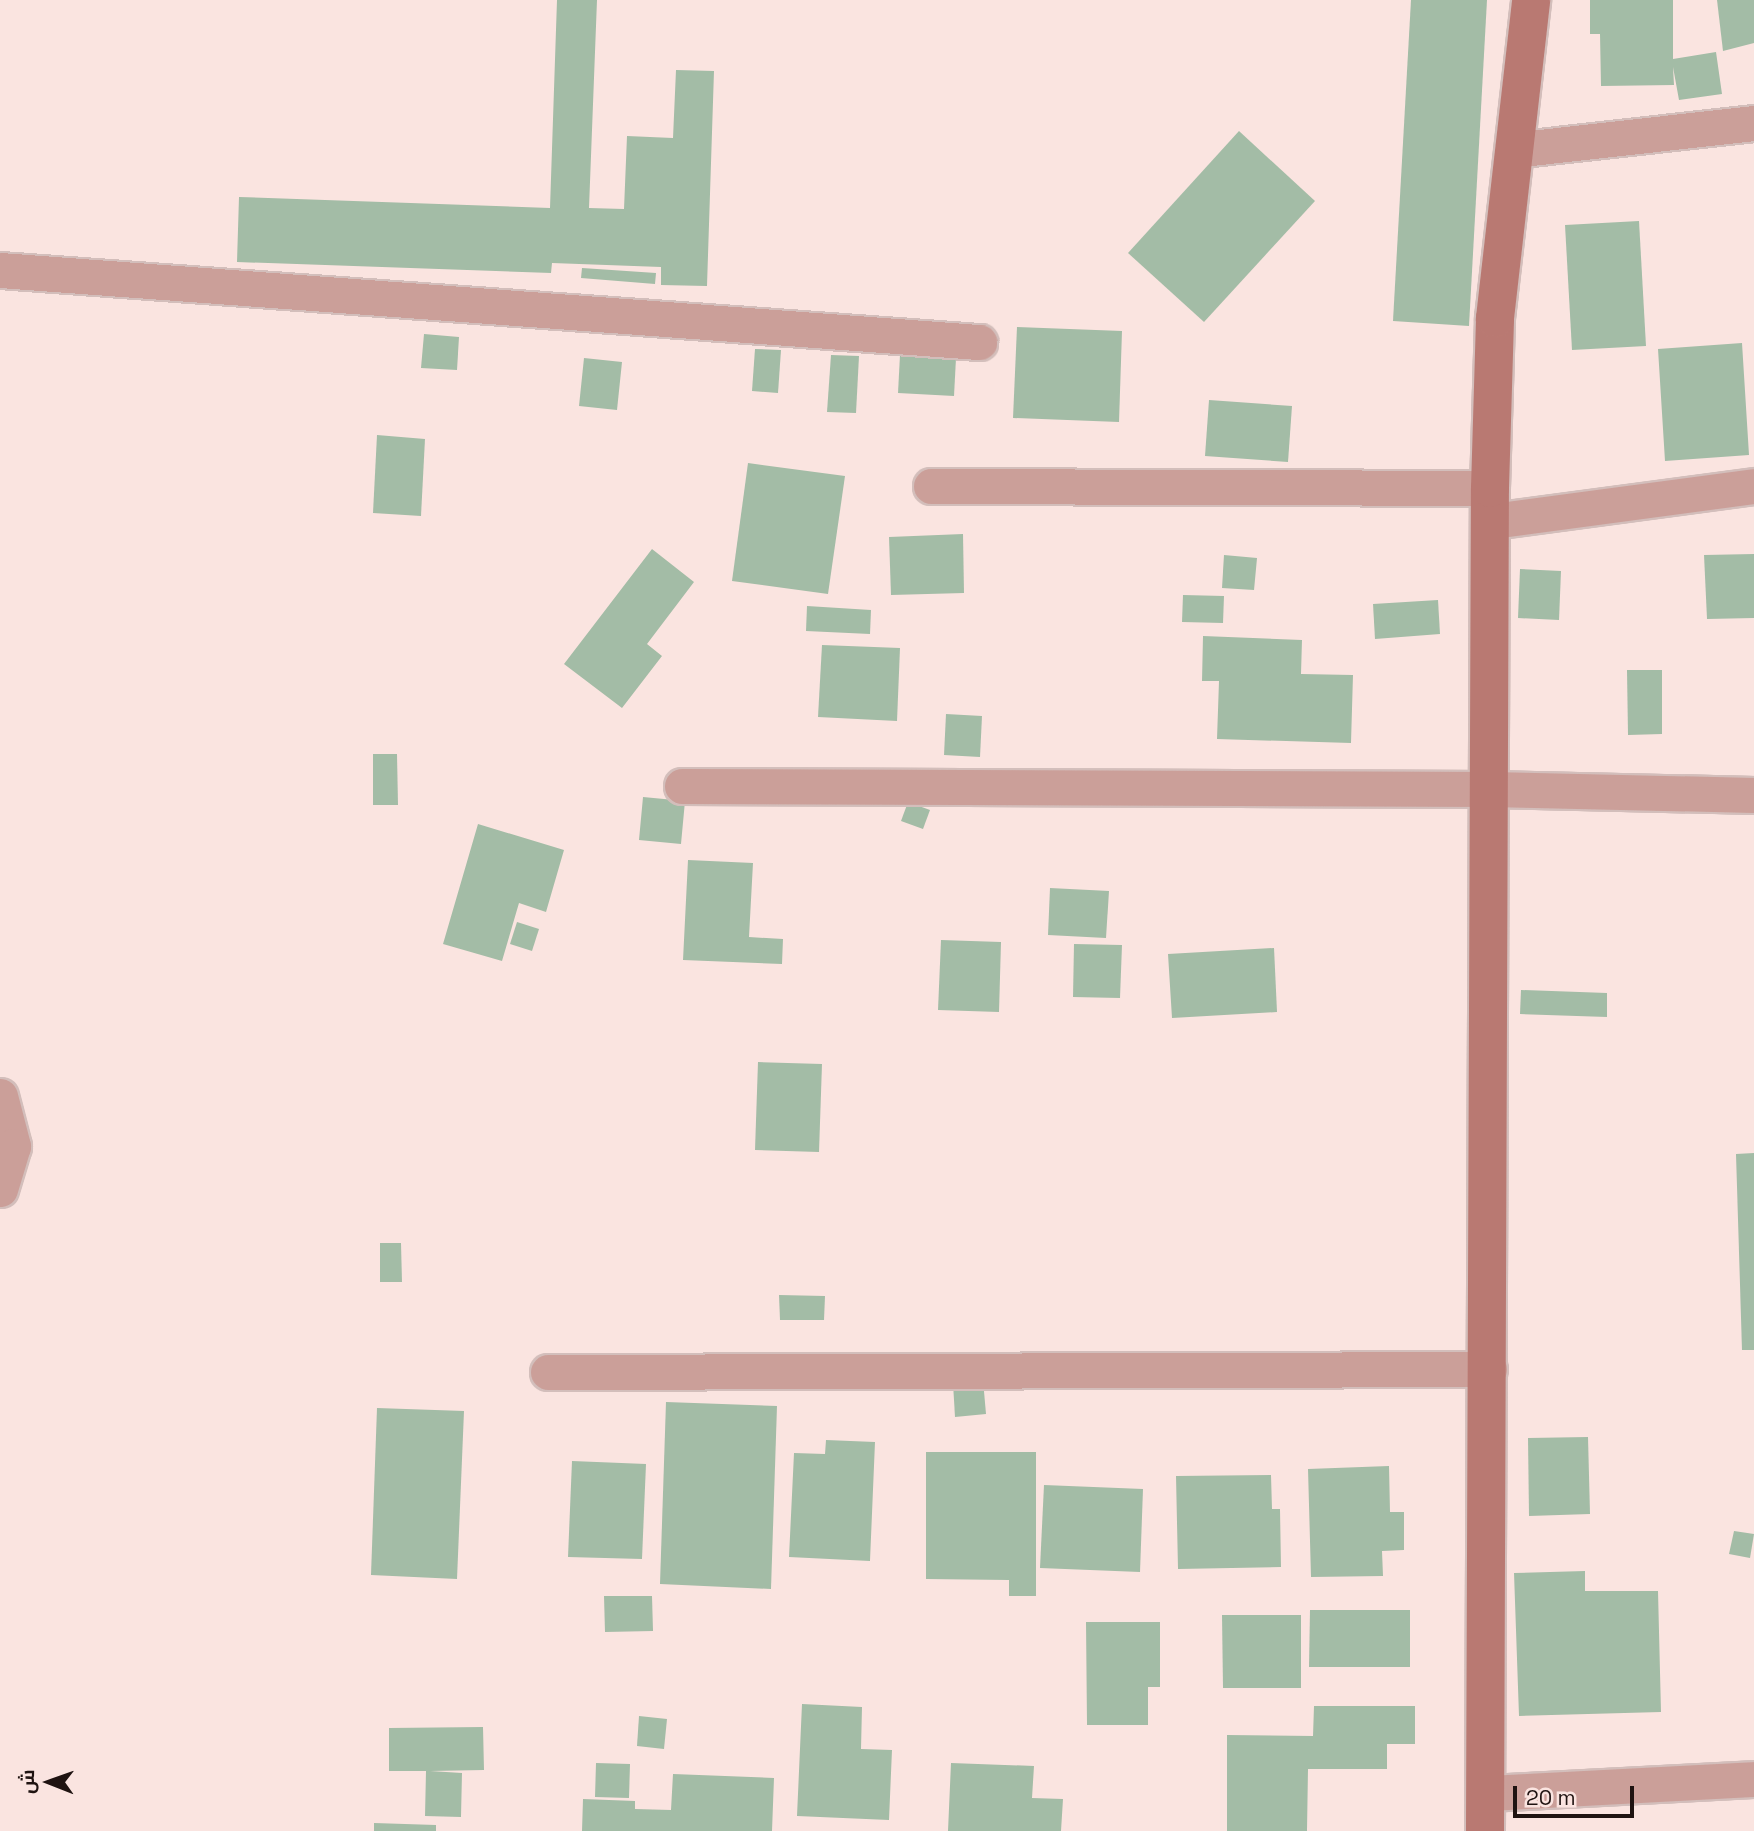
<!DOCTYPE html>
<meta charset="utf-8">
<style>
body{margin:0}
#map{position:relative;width:1754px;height:1831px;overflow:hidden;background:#fae4e0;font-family:"Space Grotesk",Cairo,sans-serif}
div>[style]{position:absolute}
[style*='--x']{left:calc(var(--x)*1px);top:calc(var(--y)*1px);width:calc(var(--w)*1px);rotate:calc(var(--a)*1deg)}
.building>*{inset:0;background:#a3bca6}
.roads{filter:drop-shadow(2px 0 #d3bebb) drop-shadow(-2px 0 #d3bebb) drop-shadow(0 2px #d3bebb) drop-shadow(0 -2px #d3bebb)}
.minor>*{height:35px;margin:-17.5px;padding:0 17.5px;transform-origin:17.5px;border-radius:17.5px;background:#cb9f99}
.secondary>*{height:38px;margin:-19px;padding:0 19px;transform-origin:19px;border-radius:19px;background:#b97972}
span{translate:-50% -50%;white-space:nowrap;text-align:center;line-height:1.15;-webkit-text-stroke:5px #fae4e0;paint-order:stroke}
.north{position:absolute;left:14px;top:1747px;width:70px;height:70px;-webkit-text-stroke:5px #fae4e0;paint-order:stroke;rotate:271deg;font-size:19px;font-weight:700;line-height:28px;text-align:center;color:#1f1311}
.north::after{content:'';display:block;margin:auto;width:24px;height:32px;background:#1f1311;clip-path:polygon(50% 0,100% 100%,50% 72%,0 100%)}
.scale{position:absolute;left:1513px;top:1786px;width:121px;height:32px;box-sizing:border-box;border:4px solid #1f1311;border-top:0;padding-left:9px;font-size:21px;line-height:24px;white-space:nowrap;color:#1f1311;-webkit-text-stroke:5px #fae4e0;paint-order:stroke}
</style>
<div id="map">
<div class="building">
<i style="clip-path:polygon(557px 0,597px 0,589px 208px,624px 209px,627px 136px,673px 138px,676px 70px,714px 71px,707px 286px,661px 285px,661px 267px,552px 263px,551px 273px,237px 262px,239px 197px,550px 208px)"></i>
<i style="clip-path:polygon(1411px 0,1487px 0,1469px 326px,1393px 321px)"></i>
<i style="clip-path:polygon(1590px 0,1673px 0,1673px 59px,1716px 52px,1722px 94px,1679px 100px,1673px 67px,1674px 85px,1601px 86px,1600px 34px,1590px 34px)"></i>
<i style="clip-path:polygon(1717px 0,1754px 0,1754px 43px,1723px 51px)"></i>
<i style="clip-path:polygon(1239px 131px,1315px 201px,1204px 322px,1128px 253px)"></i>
<i style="clip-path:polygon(1639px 221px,1646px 346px,1572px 350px,1565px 225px)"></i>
<i style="clip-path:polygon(582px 268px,656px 273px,655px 284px,581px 278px)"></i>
<i style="clip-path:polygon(1017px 327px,1122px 331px,1119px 422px,1013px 418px)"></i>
<i style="clip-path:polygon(424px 334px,459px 337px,457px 370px,421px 368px)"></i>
<i style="clip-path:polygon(1742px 343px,1749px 455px,1665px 461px,1658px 349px)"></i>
<i style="clip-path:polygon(755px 349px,781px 350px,778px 393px,752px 391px)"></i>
<i style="clip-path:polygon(831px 355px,859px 356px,856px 413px,827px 412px)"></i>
<i style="clip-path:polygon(900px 355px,956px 358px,954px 396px,898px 393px)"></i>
<i style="clip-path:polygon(584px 358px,622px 362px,617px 410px,579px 406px)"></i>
<i style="clip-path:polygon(1209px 400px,1292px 406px,1288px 462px,1205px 456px)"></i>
<i style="clip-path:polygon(377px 435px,425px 439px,421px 516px,373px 513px)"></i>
<i style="clip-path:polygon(748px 463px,845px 476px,828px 594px,732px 581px)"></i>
<i style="clip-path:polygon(963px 534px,964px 593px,891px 595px,889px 537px)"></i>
<i style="clip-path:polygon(652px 549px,694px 582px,647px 644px,662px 656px,622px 708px,564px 664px)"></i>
<i style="clip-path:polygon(1754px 554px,1754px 618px,1707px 619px,1704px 555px)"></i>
<i style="clip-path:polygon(1224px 555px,1257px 558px,1254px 590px,1222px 588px)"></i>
<i style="clip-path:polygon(1520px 569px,1561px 571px,1559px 620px,1518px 618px)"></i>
<i style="clip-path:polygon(1183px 595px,1224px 596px,1223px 623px,1182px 622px)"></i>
<i style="clip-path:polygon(1438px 600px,1440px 634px,1375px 639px,1373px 604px)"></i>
<i style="clip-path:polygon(807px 606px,871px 610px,870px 634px,806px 631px)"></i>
<i style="clip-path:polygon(1203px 636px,1302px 640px,1301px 674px,1353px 675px,1351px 743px,1217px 739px,1219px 681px,1202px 681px)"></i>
<i style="clip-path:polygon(822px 645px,900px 648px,897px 721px,818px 717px)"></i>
<i style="clip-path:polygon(1627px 670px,1662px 670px,1662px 734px,1628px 735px)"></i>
<i style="clip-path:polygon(946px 714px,982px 716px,980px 757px,944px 755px)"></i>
<i style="clip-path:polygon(373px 754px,397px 754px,398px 805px,373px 805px)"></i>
<i style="clip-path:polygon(643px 797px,685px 801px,681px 844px,639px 840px)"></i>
<i style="clip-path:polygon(908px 802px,930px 810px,923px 829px,901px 821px)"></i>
<i style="clip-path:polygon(478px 824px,564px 850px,546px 912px,519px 903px,502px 961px,443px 944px)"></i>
<i style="clip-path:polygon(688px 860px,753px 863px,749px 937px,783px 939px,782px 964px,683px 960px)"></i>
<i style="clip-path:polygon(1050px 888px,1109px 891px,1106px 938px,1048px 935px)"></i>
<i style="clip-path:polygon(517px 922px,539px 929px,532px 951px,510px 944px)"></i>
<i style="clip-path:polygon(941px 940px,1001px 942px,999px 1012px,938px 1010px)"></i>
<i style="clip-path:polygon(1074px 944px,1122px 945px,1120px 998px,1073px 997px)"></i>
<i style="clip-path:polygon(1274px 948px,1277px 1012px,1172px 1018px,1168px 954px)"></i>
<i style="clip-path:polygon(1521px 990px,1607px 993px,1607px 1017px,1520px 1014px)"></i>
<i style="clip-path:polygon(758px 1062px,822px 1064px,819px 1152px,755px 1150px)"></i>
<i style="clip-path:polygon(1754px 1153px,1754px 1350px,1742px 1350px,1736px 1154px)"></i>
<i style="clip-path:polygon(380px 1243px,401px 1243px,402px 1282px,380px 1282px)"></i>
<i style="clip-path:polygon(779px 1295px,825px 1296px,824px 1320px,780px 1320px)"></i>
<i style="clip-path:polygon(983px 1380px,986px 1414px,955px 1417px,953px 1383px)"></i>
<i style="clip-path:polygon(666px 1402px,777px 1406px,771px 1589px,660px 1584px)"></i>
<i style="clip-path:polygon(377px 1408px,464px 1411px,457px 1579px,371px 1575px)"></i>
<i style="clip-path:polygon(1588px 1437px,1590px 1514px,1529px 1516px,1528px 1438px)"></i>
<i style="clip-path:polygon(826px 1440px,875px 1442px,870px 1561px,789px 1557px,794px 1453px,825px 1454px)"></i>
<i style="clip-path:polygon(926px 1452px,1036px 1452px,1036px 1596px,1009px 1596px,1009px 1580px,926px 1579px)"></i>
<i style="clip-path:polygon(572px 1461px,646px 1464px,642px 1559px,568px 1557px)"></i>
<i style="clip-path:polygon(1389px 1466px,1390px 1512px,1404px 1512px,1404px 1550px,1382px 1551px,1383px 1576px,1311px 1577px,1308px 1469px)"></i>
<i style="clip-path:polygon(1271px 1475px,1272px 1509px,1280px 1509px,1281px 1567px,1178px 1569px,1176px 1476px)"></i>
<i style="clip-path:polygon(1044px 1485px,1143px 1489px,1140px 1572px,1040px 1568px)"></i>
<i style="clip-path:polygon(1734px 1531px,1754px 1534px,1750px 1558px,1729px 1554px)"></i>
<i style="clip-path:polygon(1585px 1571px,1585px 1591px,1658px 1591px,1661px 1712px,1519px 1716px,1514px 1573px)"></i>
<i style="clip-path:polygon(604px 1596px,652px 1596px,653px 1631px,605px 1632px)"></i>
<i style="clip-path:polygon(1310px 1610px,1410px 1610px,1410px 1667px,1309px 1667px)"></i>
<i style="clip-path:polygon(1222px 1615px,1301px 1615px,1301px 1688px,1223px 1688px)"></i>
<i style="clip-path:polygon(1086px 1622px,1160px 1622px,1160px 1687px,1148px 1687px,1148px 1725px,1087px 1725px)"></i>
<i style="clip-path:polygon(802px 1704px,862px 1707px,861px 1749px,892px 1750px,889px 1820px,797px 1816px)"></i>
<i style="clip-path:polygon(1314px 1706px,1415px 1706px,1415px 1744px,1387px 1744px,1387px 1769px,1308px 1769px,1307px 1831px,1227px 1831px,1227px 1735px,1313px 1736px)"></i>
<i style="clip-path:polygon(639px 1716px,667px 1719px,664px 1749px,637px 1746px)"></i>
<i style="clip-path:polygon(483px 1727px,484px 1770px,430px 1771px,462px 1773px,461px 1817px,425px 1816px,426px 1771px,389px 1771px,389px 1728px)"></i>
<i style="clip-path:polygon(596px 1763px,630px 1764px,629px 1798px,595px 1797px)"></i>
<i style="clip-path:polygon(951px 1763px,1034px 1766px,1032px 1798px,1063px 1799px,1061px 1831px,948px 1831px)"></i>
<i style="clip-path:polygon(673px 1774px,774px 1778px,772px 1831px,582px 1831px,583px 1799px,635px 1801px,635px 1809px,671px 1810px)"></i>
<i style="clip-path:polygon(374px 1823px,436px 1825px,436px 1831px,374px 1831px)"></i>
</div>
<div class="roads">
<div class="minor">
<i style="--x:1513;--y:150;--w:243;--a:-6.4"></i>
<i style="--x:0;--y:270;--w:982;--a:4.21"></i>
<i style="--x:931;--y:486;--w:559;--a:0.2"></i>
<i style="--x:1492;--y:521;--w:264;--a:-7.6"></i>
<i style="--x:682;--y:786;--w:809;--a:0.21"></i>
<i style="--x:1491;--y:789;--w:263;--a:1.3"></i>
<i style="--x:0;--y:1096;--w:52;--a:75.4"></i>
<i style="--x:13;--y:1146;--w:45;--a:106.8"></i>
<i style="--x:548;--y:1372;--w:941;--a:-0.18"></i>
<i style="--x:1487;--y:1793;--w:267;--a:-3"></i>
</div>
<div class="secondary">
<i style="--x:1485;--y:1831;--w:1343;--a:-89.79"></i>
<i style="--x:1490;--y:488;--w:170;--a:-88.3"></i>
<i style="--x:1495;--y:318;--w:320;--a:-83.5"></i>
</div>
</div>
<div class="north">ش</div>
<div class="scale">20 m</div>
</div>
